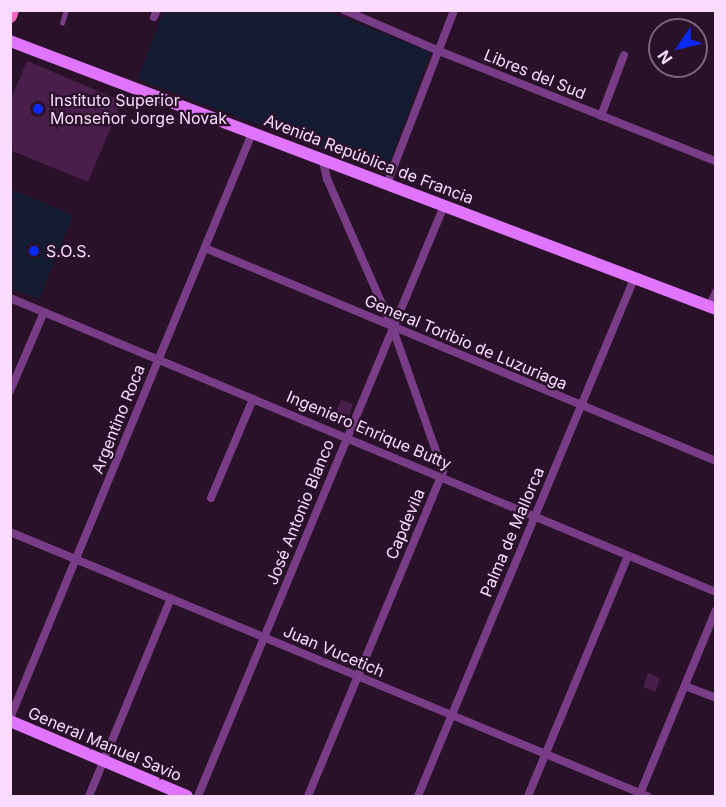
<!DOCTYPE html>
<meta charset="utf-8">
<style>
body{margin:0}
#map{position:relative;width:726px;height:807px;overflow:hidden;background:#281129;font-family:Inter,sans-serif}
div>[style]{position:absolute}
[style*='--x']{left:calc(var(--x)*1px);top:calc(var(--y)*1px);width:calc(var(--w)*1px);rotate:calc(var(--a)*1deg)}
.green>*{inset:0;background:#141c33}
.building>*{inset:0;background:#491e4a}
.service>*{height:4.5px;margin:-2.25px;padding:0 2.25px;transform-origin:2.25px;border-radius:2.25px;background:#793d87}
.minor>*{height:8px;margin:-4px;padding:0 4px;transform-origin:4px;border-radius:4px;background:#793d87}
.secondary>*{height:12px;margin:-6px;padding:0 6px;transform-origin:6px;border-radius:6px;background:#e074fc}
.primary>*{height:14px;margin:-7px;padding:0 7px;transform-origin:7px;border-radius:7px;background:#fb64bf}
.dots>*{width:16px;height:16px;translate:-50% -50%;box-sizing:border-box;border:3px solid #281129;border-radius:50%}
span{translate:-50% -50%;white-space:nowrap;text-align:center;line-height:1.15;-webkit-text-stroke:4.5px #281129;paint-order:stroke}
.street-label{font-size:16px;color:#fadbfe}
.poi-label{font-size:16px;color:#fadbfe}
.left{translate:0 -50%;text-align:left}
.frame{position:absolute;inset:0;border:12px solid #fadbfe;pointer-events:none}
.north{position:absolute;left:648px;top:18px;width:60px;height:60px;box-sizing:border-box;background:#281129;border:2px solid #7c627e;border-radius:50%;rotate:235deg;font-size:16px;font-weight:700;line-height:24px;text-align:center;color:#fadbfe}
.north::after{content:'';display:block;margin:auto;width:21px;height:27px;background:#0b29f9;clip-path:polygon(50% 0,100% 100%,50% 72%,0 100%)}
</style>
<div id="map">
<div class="green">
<i style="clip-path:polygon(164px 11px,326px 11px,430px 52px,386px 173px,138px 79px)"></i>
<i style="clip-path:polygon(10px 189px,73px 215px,39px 299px,11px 288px)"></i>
</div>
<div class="building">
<i style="clip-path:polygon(27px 61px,122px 101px,88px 182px,10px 150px,10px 101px)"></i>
<i style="clip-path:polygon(341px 400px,353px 404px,345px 426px,339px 426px,332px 423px)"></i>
<i style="clip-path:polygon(648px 673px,660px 678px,655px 692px,643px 687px)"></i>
</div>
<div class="service">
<i style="--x:62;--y:23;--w:14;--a:-73"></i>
</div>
<div class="minor">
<i style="--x:344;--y:10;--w:103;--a:23.3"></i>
<i style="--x:439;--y:51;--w:298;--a:21.7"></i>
<i style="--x:154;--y:17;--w:8;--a:-67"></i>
<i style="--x:601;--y:116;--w:65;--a:-69.3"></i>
<i style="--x:387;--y:184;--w:186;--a:-68.9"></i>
<i style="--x:205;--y:248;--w:554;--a:22.63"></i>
<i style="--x:10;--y:298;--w:765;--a:22.61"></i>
<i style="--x:709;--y:307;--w:17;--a:-65"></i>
<i style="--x:10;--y:391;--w:86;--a:-66.7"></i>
<i style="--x:211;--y:498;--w:108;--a:-67"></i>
<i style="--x:10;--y:532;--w:690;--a:22.51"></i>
<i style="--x:685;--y:686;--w:33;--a:21"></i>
<i style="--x:10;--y:718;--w:635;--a:-67.51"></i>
<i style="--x:89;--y:796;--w:214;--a:-67.5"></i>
<i style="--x:198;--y:796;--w:639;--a:-67.37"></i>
<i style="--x:308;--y:796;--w:352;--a:-67.4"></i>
<i style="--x:443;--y:471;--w:151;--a:-109.4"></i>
<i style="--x:393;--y:329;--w:164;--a:-113.7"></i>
<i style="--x:327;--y:179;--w:18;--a:-103"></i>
<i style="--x:418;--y:796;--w:560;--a:-67.33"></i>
<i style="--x:528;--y:796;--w:260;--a:-67.4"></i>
<i style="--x:639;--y:796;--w:201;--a:-67.5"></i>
</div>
<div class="secondary">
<i style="--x:10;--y:41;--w:755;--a:20.79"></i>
<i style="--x:10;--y:721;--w:192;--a:23"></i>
</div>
<div class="primary">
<i style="--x:10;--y:16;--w:6;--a:-72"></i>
</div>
<div class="dots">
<i style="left:38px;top:109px;background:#0b29f9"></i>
<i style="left:34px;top:251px;background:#0b29f9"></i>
</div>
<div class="street-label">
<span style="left:535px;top:74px;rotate:22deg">Libres del Sud</span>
<span style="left:369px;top:159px;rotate:21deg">Avenida República de Francia</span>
<span style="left:466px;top:342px;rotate:23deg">General Toribio de Luzuriaga</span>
<span style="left:118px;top:419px;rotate:-68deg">Argentino Roca</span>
<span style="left:369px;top:430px;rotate:23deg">Ingeniero Enrique Butty</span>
<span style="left:300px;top:512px;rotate:-68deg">José Antonio Blanco</span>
<span style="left:405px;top:524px;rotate:-67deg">Capdevila</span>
<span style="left:512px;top:532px;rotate:-67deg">Palma de Mallorca</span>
<span style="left:334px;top:651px;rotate:23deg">Juan Vucetich</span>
<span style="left:105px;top:744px;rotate:23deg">General Manuel Savio</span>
</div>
<div class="poi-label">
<span class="left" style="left:50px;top:109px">Instituto Superior<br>Monseñor Jorge Novak</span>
<span class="left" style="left:46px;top:251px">S.O.S.</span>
</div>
<div class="frame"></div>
<div class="north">N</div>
</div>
